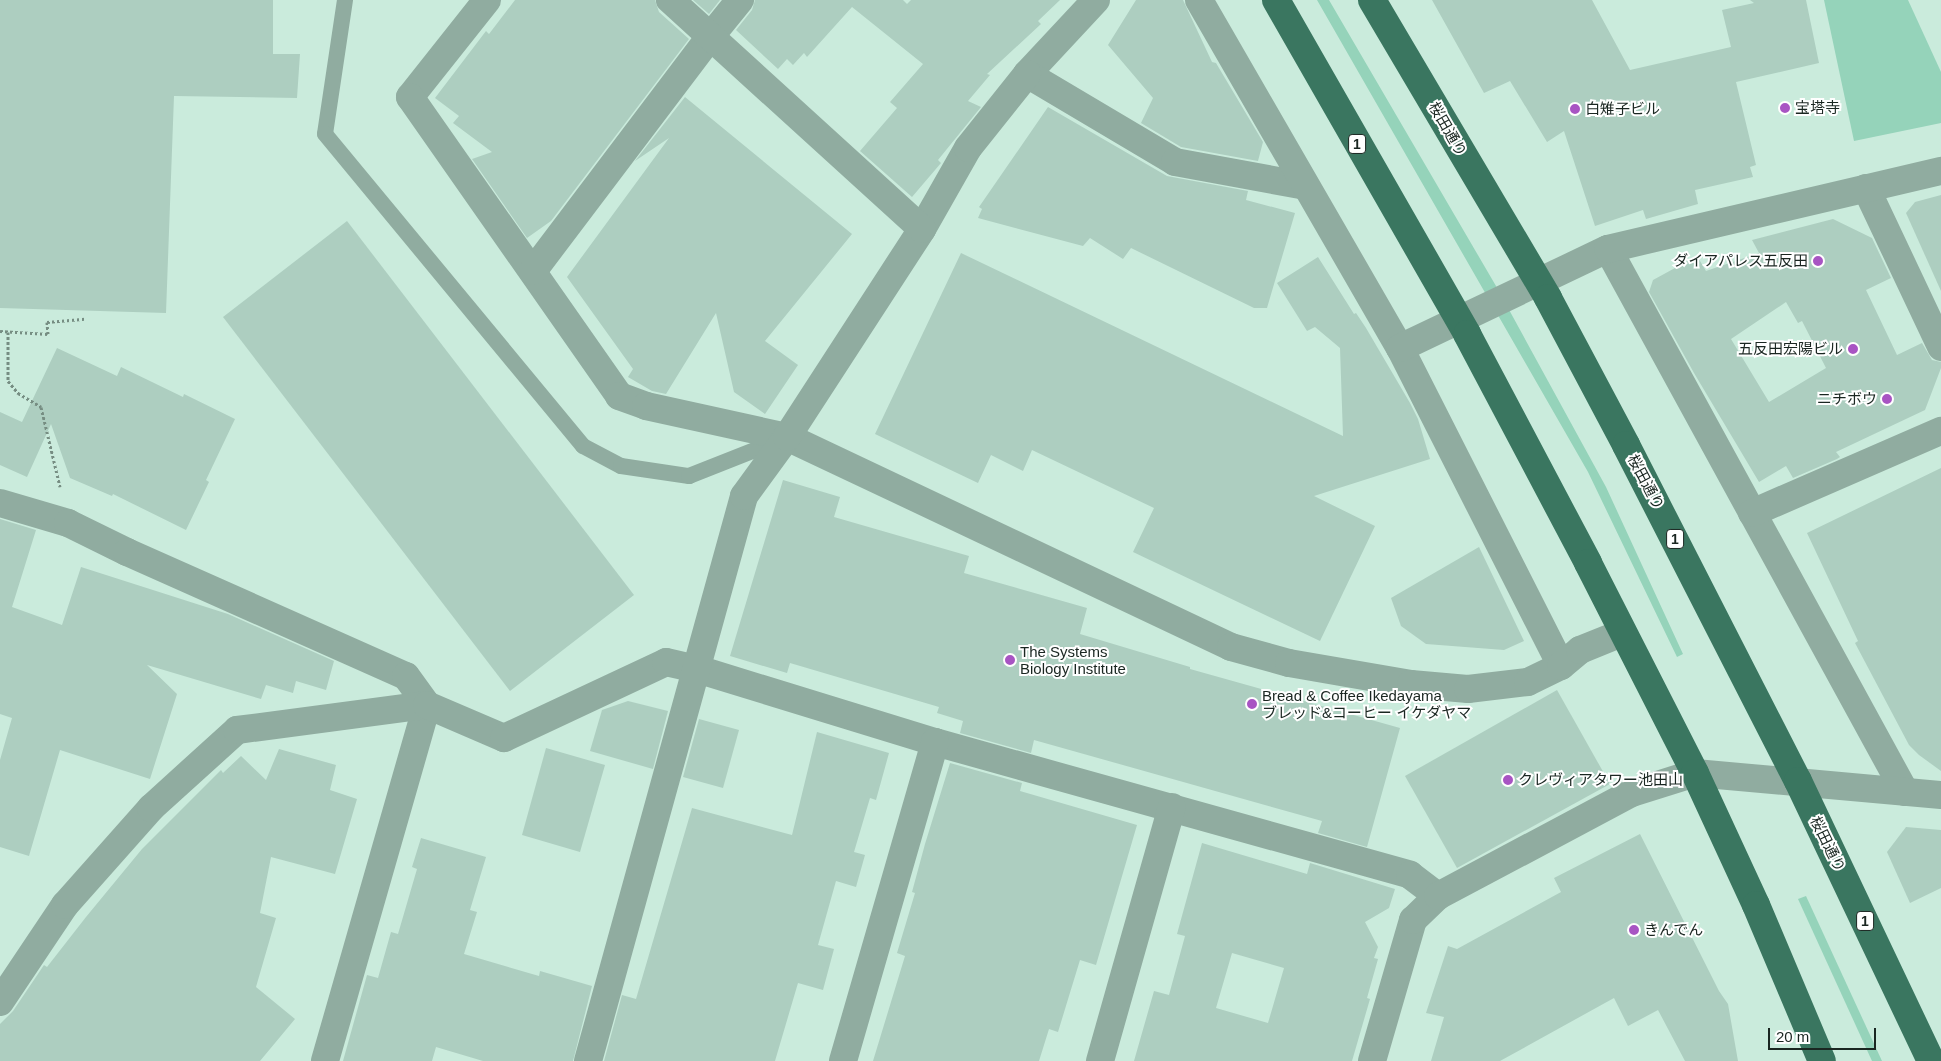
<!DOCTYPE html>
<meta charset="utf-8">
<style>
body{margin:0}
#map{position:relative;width:1941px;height:1061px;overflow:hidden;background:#caebdc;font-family:Arial,"Noto Sans JP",sans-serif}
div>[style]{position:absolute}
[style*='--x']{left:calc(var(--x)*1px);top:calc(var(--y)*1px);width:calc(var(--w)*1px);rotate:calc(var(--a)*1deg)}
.green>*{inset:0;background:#95d3ba}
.building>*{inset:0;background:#adcec0}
.path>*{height:3px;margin-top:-1.5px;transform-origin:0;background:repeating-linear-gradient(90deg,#768d82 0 2.5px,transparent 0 5px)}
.service>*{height:16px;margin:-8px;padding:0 8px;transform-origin:8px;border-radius:8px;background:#90aca0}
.minor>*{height:28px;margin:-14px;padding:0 14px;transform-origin:14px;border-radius:14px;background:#90aca0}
.tertiary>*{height:28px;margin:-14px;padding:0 14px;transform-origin:14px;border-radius:14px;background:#90aca0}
.trunk>*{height:28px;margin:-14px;padding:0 14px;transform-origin:14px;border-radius:14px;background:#3a7660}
.dots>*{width:14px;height:14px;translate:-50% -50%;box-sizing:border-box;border:2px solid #fff;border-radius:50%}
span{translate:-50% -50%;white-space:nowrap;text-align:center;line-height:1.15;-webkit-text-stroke:4px #fff;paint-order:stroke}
.shield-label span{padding:1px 4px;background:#fff;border:1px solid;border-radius:4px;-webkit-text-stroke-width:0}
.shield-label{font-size:14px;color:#1a2621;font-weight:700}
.poi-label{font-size:15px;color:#1a2621}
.left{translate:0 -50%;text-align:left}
.right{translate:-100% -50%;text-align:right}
.street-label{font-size:15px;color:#1a2621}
.scale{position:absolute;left:1768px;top:1028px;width:108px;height:22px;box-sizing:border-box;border:2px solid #1a2621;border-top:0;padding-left:6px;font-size:15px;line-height:18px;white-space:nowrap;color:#1a2621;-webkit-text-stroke:4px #fff;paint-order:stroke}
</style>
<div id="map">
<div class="green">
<i style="clip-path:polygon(1317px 0,1329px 0,1496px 286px,1606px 487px,1683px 654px,1677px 657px,1588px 472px)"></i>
<i style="clip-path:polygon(1824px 0,1908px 0,1941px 72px,1941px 123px,1854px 141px)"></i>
<i style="clip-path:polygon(1806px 896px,1882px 1061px,1872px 1061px,1798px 899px)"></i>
</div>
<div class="building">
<i style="clip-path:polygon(0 0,273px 0,273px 54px,300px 54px,297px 98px,174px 96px,166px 313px,0 308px)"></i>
<i style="clip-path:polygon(515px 0,655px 0,659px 12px,689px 39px,551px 221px,527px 238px,472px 159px,492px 152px,453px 123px,459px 116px,435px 98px,486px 31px,489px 34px)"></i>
<i style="clip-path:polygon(693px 0,720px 0,709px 14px)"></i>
<i style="clip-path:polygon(755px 0,903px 0,907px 4px,911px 0,1060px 0,1038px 21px,1041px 24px,987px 74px,990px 75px,968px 101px,981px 107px,938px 160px,941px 163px,912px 197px,860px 151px,897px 108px,890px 102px,923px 64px,852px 7px,807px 57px,804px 53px,793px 65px,787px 59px,778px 69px,736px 30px,752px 10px)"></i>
<i style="clip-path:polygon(1136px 0,1183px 0,1212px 62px,1216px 63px,1263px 142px,1258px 161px,1181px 147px,1141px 123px,1153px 98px,1108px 45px)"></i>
<i style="clip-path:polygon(1432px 0,1592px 0,1630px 70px,1731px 47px,1722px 10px,1754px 3px,1750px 0,1806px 0,1819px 63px,1736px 82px,1756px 165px,1750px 167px,1753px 177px,1695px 190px,1698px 204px,1646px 219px,1643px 210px,1595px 226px,1564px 131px,1547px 142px,1510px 81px,1484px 93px)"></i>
<i style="clip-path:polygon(685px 97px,852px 234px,765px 341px,798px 365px,765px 414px,734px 392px,716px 313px,666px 394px,652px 391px,628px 377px,633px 369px,567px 277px,669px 138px,635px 161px)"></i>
<i style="clip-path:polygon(1048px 107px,1167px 176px,1248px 191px,1246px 200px,1295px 213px,1267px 308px,1254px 308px,1131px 248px,1123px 259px,1090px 238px,1083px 246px,978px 218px,982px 209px,979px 207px)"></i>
<i style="clip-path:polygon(1941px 195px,1941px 291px,1906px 213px,1915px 202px)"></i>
<i style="clip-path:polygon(evenodd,1833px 219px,1872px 238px,1891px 278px,1866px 290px,1897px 355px,1922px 343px,1932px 360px,1941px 362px,1941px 368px,1925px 410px,1836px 452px,1840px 457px,1837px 459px,1793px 478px,1786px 466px,1759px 482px,1694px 373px,1649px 292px,1653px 280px,1697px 256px,1706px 271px,1759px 253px,1752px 240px,1833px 219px,1786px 302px,1798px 323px,1802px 321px,1826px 368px,1769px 402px,1731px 339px,1786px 302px)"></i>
<i style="clip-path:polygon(347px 221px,634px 595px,510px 691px,223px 317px)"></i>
<i style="clip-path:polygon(961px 253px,1343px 436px,1340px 348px,1315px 327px,1307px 331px,1277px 283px,1318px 257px,1354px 314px,1356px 313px,1366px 328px,1410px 403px,1418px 419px,1430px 459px,1314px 496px,1375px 526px,1320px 641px,1133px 552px,1154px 508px,1032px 450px,1023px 471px,991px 455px,978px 483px,875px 434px)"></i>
<i style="clip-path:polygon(57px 348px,117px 376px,121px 367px,183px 397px,184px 394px,235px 419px,206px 480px,209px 482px,186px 530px,113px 494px,112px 496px,70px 478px,51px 424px,27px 477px,0 465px,0 412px,22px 422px)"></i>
<i style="clip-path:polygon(1941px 468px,1941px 771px,1919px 755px,1909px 745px,1855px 643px,1858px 641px,1807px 533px)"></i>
<i style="clip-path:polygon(783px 480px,840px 497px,834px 517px,969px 556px,964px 573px,1087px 608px,1080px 634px,1190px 667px,1190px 669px,1400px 728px,1367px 847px,1318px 833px,1322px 821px,1034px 740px,1031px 753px,960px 733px,963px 721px,937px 713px,939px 707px,790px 663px,787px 673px,730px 656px)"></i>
<i style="clip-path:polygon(0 519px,36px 530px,12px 607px,62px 625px,81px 567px,228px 614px,334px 661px,326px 690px,296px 681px,293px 693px,266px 685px,261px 699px,147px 665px,177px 694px,150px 779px,60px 750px,29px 856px,0 847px,0 760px,12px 718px,0 714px)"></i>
<i style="clip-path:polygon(1479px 547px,1524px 641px,1504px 650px,1426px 644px,1401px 626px,1391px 598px)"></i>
<i style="clip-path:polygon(1557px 690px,1610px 784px,1457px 868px,1405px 776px)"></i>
<i style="clip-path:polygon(628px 701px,668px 711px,653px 769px,590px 751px,602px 710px)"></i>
<i style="clip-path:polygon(699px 719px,739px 730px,723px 788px,683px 777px)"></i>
<i style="clip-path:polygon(817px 732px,889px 753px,876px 800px,870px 798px,854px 852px,865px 855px,856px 887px,836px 881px,818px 945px,834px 949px,823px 990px,798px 983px,775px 1061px,604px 1061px,622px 995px,636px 999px,692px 808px,792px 835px)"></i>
<i style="clip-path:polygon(546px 748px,605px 765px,580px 852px,522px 835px)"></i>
<i style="clip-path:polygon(279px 749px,336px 765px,330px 790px,357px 799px,335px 874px,271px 857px,260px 913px,276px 918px,256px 987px,295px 1019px,260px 1061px,0 1061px,0 1024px,13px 1011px,44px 965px,47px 967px,86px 917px,142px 849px,221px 770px,223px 773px,241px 756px,266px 780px)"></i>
<i style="clip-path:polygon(950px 763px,1022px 783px,1020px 791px,1137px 825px,1096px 965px,1080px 960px,1058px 1032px,1049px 1029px,1039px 1061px,873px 1061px,905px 956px,897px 953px,915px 893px,912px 892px,925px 844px)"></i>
<i style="clip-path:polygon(1906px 827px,1941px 830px,1941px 888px,1910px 903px,1887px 852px)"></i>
<i style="clip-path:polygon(1640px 834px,1719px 991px,1728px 1004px,1738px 1061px,1685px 1061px,1658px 1010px,1628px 1026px,1614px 998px,1500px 1061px,1431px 1061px,1444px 1017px,1426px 1013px,1448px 946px,1457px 949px,1561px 892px,1554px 878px)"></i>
<i style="clip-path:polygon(421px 838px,486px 857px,470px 910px,477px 912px,464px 954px,539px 976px,540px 971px,592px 986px,573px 1061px,483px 1061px,436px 1047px,432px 1061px,343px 1061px,367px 975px,378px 978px,391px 932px,398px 934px,417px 869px,412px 867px)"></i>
<i style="clip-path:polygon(evenodd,1202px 843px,1307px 874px,1310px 863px,1395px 889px,1389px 908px,1365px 922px,1378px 947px,1374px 958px,1378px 959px,1367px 998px,1370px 999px,1352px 1061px,1134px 1061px,1154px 991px,1169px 995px,1185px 936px,1177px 934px,1202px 843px,1232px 953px,1284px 968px,1268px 1023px,1216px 1008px,1232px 953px)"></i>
</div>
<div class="path">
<i style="--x:0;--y:331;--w:48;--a:3.6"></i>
<i style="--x:48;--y:334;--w:12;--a:-95"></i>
<i style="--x:47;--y:322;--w:38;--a:-5"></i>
<i style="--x:8;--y:332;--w:49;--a:90"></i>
<i style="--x:8;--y:381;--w:16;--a:50"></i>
<i style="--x:18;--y:393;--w:27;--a:31"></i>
<i style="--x:41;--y:407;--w:82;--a:76.6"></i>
</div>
<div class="service">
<i style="--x:345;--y:0;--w:135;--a:98.5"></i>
<i style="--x:325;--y:134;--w:405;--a:50.4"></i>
<i style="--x:583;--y:446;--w:43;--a:27.8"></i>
<i style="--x:621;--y:466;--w:69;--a:8.4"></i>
<i style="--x:689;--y:476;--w:101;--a:-21.5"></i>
</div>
<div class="minor">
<i style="--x:487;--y:0;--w:124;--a:128.4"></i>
<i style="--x:410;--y:97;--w:365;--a:55"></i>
<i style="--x:619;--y:396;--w:29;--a:20"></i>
<i style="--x:646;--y:406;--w:144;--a:12.4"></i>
<i style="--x:1096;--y:0;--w:101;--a:133"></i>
<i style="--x:1027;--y:74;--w:172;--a:30.7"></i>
<i style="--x:1175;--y:162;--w:133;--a:10.4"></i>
<i style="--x:1199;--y:0;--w:402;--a:60"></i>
<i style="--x:1400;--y:348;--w:356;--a:63.1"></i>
<i style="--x:1866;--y:188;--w:176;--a:64.7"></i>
<i style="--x:922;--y:229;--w:93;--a:-60.4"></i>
<i style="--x:968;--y:148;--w:95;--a:-51.4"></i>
<i style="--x:1608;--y:249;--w:619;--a:61.32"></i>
<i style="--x:533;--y:271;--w:293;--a:-52.9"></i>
<i style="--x:710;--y:37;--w:48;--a:-51"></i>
<i style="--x:1400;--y:348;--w:230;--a:-25.5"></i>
<i style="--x:1608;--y:249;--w:342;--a:-13.2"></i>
<i style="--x:0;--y:503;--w:71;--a:16.4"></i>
<i style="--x:68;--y:523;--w:66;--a:26.2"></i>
<i style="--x:127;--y:552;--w:305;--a:24"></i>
<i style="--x:406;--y:676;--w:36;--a:54"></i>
<i style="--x:427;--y:705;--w:370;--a:106"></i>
<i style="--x:1752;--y:513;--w:206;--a:-23.5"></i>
<i style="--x:0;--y:1002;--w:117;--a:-56.2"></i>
<i style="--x:65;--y:905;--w:130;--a:-48.4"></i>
<i style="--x:151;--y:808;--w:116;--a:-42.2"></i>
<i style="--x:237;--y:730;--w:192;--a:-7.5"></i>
<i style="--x:427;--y:705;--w:84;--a:23.2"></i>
<i style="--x:504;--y:738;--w:179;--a:-25.1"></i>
<i style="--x:666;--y:662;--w:32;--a:13"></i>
<i style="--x:697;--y:669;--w:249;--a:17.1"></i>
<i style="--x:935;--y:742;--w:493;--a:15.6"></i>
<i style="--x:1410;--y:875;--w:35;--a:37"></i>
<i style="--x:843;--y:1061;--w:332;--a:-73.9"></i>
<i style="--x:1100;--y:1061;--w:264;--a:-74.2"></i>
</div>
<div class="tertiary">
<i style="--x:787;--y:437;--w:491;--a:25.3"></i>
<i style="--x:1231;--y:647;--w:60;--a:15.4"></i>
<i style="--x:1289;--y:663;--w:124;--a:9.8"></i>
<i style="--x:1411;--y:684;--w:57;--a:5"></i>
<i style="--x:1468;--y:689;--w:60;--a:-6.7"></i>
<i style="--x:1528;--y:682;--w:37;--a:-26"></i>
<i style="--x:1561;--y:666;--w:25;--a:-40"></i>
<i style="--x:1580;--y:650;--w:45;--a:-22"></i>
<i style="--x:588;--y:1061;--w:586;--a:-74.56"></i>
<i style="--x:744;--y:496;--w:73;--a:-53.9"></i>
<i style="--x:787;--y:437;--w:248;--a:-57"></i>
<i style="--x:922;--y:229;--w:341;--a:-137.7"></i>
<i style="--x:1372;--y:1061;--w:147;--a:-73.8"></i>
<i style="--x:1413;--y:920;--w:35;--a:-44"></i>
<i style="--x:1438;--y:896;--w:220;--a:-28"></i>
<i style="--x:1632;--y:793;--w:66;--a:-17.6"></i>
<i style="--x:1695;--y:773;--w:247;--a:5.1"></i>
</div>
<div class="trunk">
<i style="--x:1276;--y:0;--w:385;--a:60.2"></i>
<i style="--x:1467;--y:334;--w:259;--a:62.1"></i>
<i style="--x:1588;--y:563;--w:236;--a:63"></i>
<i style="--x:1695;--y:773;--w:145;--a:65.2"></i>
<i style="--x:1756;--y:905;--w:169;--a:67.1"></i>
<i style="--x:1372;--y:0;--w:346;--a:59.4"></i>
<i style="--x:1548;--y:298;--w:166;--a:62"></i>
<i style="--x:1626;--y:445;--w:377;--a:62.9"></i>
<i style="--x:1798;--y:781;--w:310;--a:64.6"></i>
</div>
<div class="dots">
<i style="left:1785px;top:108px;background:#a854c3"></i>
<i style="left:1575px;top:109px;background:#a854c3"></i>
<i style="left:1818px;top:261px;background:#a854c3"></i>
<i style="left:1853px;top:349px;background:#a854c3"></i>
<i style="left:1887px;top:399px;background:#a854c3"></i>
<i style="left:1010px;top:660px;background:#a854c3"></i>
<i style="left:1252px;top:704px;background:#a854c3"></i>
<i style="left:1508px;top:780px;background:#a854c3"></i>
<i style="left:1634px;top:930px;background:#a854c3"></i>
</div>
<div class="shield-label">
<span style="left:1357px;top:144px">1</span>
<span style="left:1675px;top:539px">1</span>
<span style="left:1865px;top:921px">1</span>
</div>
<div class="poi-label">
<span class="left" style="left:1795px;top:108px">宝塔寺</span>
<span class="left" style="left:1585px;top:109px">白雉子ビル</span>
<span class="right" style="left:1808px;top:261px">ダイアパレス五反田</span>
<span class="right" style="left:1843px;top:349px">五反田宏陽ビル</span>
<span class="right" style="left:1877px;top:399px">ニチボウ</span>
<span class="left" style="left:1020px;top:660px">The Systems<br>Biology Institute</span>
<span class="left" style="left:1262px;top:704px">Bread &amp; Coffee Ikedayama<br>ブレッド&amp;コーヒー イケダヤマ</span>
<span class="left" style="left:1518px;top:780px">クレヴィアタワー池田山</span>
<span class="left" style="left:1644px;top:930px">きんでん</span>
</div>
<div class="street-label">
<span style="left:1448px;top:129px;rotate:60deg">桜田通り</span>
<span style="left:1646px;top:482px;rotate:62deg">桜田通り</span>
<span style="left:1828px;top:844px;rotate:64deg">桜田通り</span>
</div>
<div class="scale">20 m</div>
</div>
